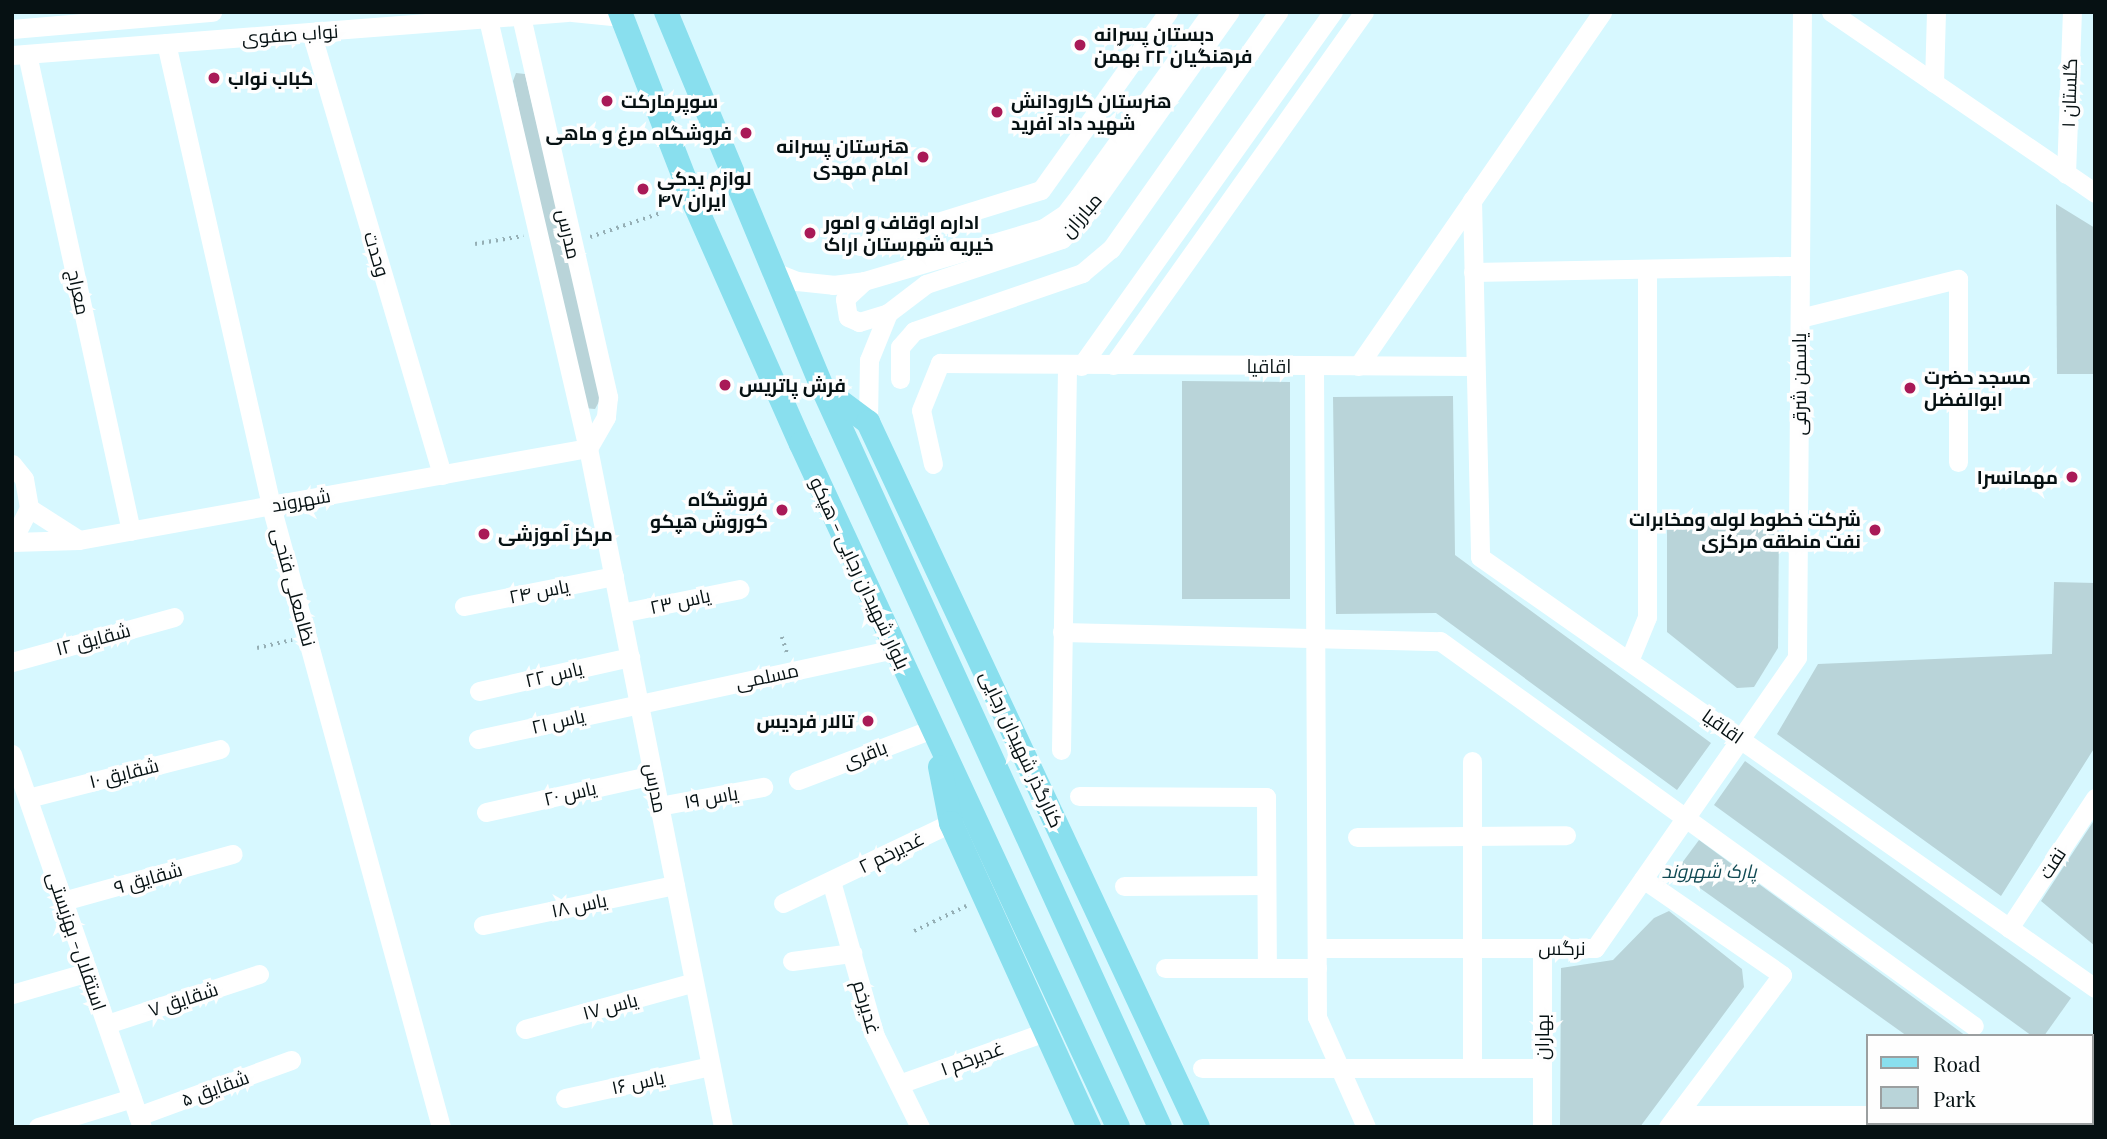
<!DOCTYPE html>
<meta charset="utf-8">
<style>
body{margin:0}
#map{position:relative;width:2107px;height:1139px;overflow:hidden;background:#d7f8ff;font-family:"Playfair Display",Cairo,serif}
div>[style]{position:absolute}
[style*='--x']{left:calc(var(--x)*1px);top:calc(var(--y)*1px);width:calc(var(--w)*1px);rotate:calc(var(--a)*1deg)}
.green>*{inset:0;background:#b9d4d9}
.path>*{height:3.5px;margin-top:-1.75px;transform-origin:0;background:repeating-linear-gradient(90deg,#95afb5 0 2px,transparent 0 7px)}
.minor>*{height:19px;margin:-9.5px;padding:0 9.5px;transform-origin:9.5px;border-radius:9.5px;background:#fff}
.major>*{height:24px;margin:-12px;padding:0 12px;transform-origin:12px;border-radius:12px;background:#89dfee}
.dots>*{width:19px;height:19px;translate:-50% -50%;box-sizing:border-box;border:4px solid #fefefe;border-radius:50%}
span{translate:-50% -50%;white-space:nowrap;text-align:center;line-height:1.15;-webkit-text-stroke:7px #fefefe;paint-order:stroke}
.street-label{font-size:19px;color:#061113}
.poi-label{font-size:19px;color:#061113;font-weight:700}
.left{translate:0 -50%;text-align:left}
.right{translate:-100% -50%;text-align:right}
.park-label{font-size:19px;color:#104953;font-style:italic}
.frame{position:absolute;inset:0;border:14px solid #061113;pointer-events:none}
.legend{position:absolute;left:1866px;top:1034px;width:228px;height:91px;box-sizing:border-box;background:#fefefe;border:2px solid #9b9fa0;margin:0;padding:9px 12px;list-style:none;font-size:21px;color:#061113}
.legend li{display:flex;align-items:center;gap:14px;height:35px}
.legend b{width:35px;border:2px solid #9b9fa0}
</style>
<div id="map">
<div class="green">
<i style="clip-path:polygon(516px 73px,525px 74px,602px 396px,595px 409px,584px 408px,578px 400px,513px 81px)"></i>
<i style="clip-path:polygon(2056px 204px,2095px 228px,2095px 374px,2057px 374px)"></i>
<i style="clip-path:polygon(1182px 381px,1290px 382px,1290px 599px,1182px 599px)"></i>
<i style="clip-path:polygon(1453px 396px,1455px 555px,1711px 743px,1677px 790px,1436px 613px,1336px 614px,1333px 397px)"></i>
<i style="clip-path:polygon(1667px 522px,1779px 523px,1778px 648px,1754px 687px,1737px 688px,1667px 632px)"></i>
<i style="clip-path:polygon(2054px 582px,2095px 583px,2095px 747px,2001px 896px,1777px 734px,1818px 664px,2052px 654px)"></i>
<i style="clip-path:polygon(1745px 761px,2071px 998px,2044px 1036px,2032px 1036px,1714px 805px)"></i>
<i style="clip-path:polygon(2095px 819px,2095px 946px,2041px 901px)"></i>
<i style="clip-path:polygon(1699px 840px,1966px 1036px,1907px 1036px,1676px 871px)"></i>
<i style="clip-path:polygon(1669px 911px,1742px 969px,1744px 987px,1640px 1127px,1560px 1127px,1561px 968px,1613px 960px,1654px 918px)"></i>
<i style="clip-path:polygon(1892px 1123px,2046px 1123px,1890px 1127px)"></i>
</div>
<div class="path">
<i style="--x:590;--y:237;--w:75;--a:-18.7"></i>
<i style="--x:475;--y:244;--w:49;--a:-9.5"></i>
<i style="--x:782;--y:637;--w:19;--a:72"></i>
<i style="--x:257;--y:648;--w:36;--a:-13"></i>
<i style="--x:914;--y:931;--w:58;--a:-25.7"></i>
</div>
<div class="minor">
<i style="--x:520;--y:12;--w:395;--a:77.1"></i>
<i style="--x:608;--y:397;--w:20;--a:96"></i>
<i style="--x:606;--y:417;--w:36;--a:120"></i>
<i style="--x:572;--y:12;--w:50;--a:5.7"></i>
<i style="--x:1831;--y:12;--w:320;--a:34.4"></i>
<i style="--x:488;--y:19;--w:441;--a:76.9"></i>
<i style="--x:588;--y:448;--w:692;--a:78.75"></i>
<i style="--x:12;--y:29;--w:201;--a:-4.9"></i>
<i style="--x:311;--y:32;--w:462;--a:73.5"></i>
<i style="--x:166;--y:43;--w:475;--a:77.2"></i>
<i style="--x:271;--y:506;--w:644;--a:74.69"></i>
<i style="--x:27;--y:54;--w:488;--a:77.7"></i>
<i style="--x:12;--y:55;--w:557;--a:-4.43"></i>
<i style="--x:1934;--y:83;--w:71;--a:-88.4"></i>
<i style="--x:2066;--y:174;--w:162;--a:-87.9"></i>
<i style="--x:1472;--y:200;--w:357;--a:88.7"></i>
<i style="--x:1480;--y:557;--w:751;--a:35.02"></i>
<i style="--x:860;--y:246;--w:189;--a:-17.2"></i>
<i style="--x:1041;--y:190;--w:219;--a:-54.5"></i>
<i style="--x:772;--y:271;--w:27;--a:22"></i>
<i style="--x:797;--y:281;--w:36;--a:6"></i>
<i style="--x:833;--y:285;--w:31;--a:-7"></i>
<i style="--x:864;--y:281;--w:188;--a:-16.4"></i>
<i style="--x:1044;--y:228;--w:25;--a:-34"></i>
<i style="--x:1065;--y:214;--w:23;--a:-52"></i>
<i style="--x:1079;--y:196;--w:226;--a:-54.3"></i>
<i style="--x:1473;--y:272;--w:327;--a:-1.1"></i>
<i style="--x:864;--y:281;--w:26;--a:137"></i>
<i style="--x:845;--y:299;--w:18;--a:81"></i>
<i style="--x:848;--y:317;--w:12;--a:24"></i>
<i style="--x:859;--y:322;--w:30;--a:-17"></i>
<i style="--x:1800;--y:318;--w:163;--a:-13.9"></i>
<i style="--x:1958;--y:279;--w:183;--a:90"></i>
<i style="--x:1113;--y:365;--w:433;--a:-54.6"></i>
<i style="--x:1081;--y:366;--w:435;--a:-54.6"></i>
<i style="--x:1314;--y:366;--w:651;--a:89.74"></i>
<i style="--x:1317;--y:1017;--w:120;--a:66"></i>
<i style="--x:1358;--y:366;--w:430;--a:-55.4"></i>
<i style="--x:900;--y:379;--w:32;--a:-90"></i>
<i style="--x:900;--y:347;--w:21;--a:-49"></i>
<i style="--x:914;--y:331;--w:178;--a:-19"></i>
<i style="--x:1082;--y:273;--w:38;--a:-40"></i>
<i style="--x:1111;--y:249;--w:290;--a:-54.8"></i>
<i style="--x:868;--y:422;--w:62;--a:-89.1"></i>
<i style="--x:869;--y:360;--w:51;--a:-68"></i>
<i style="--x:888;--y:313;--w:48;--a:-37.3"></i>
<i style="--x:926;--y:284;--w:143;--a:-18.3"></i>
<i style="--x:1062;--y:239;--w:33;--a:-46"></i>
<i style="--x:1085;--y:215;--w:249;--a:-54.6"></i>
<i style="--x:12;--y:464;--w:19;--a:51"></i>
<i style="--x:24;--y:479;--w:29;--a:80"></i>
<i style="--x:29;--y:508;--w:37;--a:117"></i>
<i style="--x:933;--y:464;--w:55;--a:-102.5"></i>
<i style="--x:921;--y:410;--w:51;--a:-68"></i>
<i style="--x:940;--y:363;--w:535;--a:0.32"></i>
<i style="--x:29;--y:508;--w:59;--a:32.6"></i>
<i style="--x:12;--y:542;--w:67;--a:-1.7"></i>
<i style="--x:79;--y:540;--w:517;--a:-10.25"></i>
<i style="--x:464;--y:606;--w:153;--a:-11.3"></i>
<i style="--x:621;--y:613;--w:121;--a:-11.4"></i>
<i style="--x:1062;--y:632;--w:378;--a:1.4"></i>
<i style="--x:1440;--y:641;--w:658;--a:35.79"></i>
<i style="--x:1629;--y:661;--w:48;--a:-67.8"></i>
<i style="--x:1647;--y:617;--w:348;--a:-90"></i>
<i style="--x:12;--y:662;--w:168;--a:-15.5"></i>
<i style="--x:479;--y:691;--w:155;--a:-12.7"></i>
<i style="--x:478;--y:739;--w:427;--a:-12.2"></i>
<i style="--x:1061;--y:750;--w:384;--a:-89.1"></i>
<i style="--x:12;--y:754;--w:395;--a:70.8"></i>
<i style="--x:1472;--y:761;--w:307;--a:90"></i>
<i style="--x:798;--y:780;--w:143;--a:-20.8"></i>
<i style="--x:1079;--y:796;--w:187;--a:0.3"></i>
<i style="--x:1266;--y:797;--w:171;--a:89.7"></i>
<i style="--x:28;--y:798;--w:198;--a:-14.3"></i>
<i style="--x:659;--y:806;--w:106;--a:-10.4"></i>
<i style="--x:486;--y:812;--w:171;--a:-12.5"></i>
<i style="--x:1357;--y:837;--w:209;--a:-0.5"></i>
<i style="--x:1643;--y:879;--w:169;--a:34.6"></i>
<i style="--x:1782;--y:975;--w:190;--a:126.9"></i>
<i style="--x:831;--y:881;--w:161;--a:74.2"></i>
<i style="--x:875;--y:1036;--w:102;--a:63.7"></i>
<i style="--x:1124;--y:886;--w:142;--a:-0.4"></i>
<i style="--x:63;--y:901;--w:176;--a:-15.5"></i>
<i style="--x:783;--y:903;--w:186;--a:-25.5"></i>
<i style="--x:483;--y:925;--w:196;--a:-11.8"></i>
<i style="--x:2009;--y:928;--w:156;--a:-56.5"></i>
<i style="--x:1317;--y:948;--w:278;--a:0"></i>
<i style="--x:1595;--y:948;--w:354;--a:-55.2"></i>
<i style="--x:1797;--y:657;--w:645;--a:-89.56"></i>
<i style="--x:1542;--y:948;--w:179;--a:90"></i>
<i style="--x:792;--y:961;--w:61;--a:-7.6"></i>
<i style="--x:1165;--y:968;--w:152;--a:0"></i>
<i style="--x:12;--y:994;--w:79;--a:-16.1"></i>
<i style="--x:107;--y:1024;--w:160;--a:-18.2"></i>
<i style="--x:525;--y:1029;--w:175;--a:-15.5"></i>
<i style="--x:1202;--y:1068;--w:340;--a:0"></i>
<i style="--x:899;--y:1084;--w:155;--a:-19.6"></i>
<i style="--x:565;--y:1098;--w:149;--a:-12.4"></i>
<i style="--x:1677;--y:1115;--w:190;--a:0"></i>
<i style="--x:138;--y:1116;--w:163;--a:-20.1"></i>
<i style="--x:38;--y:1127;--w:98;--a:-17.1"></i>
</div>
<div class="major">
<i style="--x:620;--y:12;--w:207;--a:68.8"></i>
<i style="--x:695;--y:205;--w:261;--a:66.1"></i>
<i style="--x:801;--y:444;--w:753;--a:65.1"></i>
<i style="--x:666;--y:12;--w:408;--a:67.4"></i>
<i style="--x:823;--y:389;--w:811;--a:65.46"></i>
<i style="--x:825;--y:390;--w:54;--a:36.7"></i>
<i style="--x:868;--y:422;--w:778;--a:64.92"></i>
<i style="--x:940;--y:767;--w:57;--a:78.9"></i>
<i style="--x:951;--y:823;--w:334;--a:65.6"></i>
<i style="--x:2092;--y:1127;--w:5;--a:-53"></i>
</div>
<div class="dots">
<i style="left:1080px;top:45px;background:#a91a57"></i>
<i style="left:214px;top:78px;background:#a91a57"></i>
<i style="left:607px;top:101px;background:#a91a57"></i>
<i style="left:997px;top:112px;background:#a91a57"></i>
<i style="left:746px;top:133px;background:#a91a57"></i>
<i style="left:923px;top:157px;background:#a91a57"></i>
<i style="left:643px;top:189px;background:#a91a57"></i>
<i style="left:810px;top:233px;background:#a91a57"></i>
<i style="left:725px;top:385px;background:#a91a57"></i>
<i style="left:1910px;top:388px;background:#a91a57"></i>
<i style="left:2072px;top:477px;background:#a91a57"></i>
<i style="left:782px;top:510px;background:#a91a57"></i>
<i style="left:1875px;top:530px;background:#a91a57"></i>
<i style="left:484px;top:534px;background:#a91a57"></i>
<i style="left:868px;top:721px;background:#a91a57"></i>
</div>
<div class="street-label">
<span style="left:290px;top:34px;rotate:-4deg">نواب صفوی</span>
<span style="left:2069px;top:93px;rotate:-88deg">گلستان ۱</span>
<span style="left:1081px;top:215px;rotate:-49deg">مبارزان</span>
<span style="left:569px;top:234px;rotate:77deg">مدرس</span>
<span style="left:377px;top:254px;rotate:73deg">وحدت</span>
<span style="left:79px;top:292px;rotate:78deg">معراج</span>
<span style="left:1269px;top:366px">اقاقیا</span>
<span style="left:1799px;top:384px;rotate:-90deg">یاسمن شرقی</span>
<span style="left:301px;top:500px;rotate:-10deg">شهروند</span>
<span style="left:860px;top:573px;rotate:65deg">بلوار شهیدان رجایی - هپکو</span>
<span style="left:294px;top:587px;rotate:75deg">نظامعلی فتحی</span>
<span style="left:539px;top:591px;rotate:-11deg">یاس ۲۴</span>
<span style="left:680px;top:601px;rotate:-12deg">یاس ۲۳</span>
<span style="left:93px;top:639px;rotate:-15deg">شقایق ۱۲</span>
<span style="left:554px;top:674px;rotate:-13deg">یاس ۲۲</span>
<span style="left:767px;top:676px;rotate:-12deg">مسلمی</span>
<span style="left:558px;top:721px;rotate:-13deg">یاس ۲۱</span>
<span style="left:1723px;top:726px;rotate:35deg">اقاقیا</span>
<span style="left:1022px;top:749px;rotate:65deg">کنارگذر شهیدان رجایی</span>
<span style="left:865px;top:754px;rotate:-21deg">باقری</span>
<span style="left:124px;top:773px;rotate:-14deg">شقایق ۱۰</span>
<span style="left:656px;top:788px;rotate:79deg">مدرس</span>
<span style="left:570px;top:793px;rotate:-13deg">یاس ۲۰</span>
<span style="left:711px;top:797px;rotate:-10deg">یاس ۱۹</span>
<span style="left:891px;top:852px;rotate:-26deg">غدیرخم ۲</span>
<span style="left:2052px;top:863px;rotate:-57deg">نفت</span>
<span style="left:148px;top:878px;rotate:-16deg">شقایق ۹</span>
<span style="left:579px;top:905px;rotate:-12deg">یاس ۱۸</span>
<span style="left:77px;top:941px;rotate:71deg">استقلال- بهزیستی</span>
<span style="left:1562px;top:948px">نرگس</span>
<span style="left:183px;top:999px;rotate:-18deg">شقایق ۷</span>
<span style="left:610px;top:1006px;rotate:-15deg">یاس ۱۷</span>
<span style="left:867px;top:1007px;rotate:74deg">غدیرخم</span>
<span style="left:1542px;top:1037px;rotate:-90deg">بهاران</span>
<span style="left:972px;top:1058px;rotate:-20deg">غدیرخم ۱</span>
<span style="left:638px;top:1082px;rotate:-12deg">یاس ۱۶</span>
<span style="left:215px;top:1088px;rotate:-20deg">شقایق ۵</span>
</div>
<div class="poi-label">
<span class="left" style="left:1094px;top:45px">دبستان پسرانه<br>فرهنگیان ۲۲ بهمن</span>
<span class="left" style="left:228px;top:78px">کباب نواب</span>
<span class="left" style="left:621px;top:101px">سوپرمارکت</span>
<span class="left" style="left:1011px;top:112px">هنرستان کارودانش<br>شهید داد آفرید</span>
<span class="right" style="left:732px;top:133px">فروشگاه مرغ و ماهی</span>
<span class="right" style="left:909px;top:157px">هنرستان پسرانه<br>امام مهدی</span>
<span class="left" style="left:657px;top:189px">لوازم یدکی<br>ایران ۴۷</span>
<span class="left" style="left:824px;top:233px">اداره اوقاف و امور<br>خیریه شهرستان اراک</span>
<span class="left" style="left:1924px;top:388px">مسجد حضرت<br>ابوالفضل</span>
<span class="left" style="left:739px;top:385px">فرش پاتریس</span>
<span class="right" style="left:2058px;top:477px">مهمانسرا</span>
<span class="right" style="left:768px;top:510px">فروشگاه<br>کوروش هپکو</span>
<span class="right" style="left:1861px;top:530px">شرکت خطوط لوله ومخابرات<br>نفت منطقه مرکزی</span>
<span class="left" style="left:498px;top:534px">مرکز آموزشی</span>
<span class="right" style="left:854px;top:721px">تالار فردیس</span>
</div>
<div class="park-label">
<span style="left:1709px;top:871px">پارک شهروند</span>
</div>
<div class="frame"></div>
<ul class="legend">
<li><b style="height:9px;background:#89dfee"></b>Road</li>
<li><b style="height:19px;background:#b9d4d9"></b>Park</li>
</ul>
</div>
